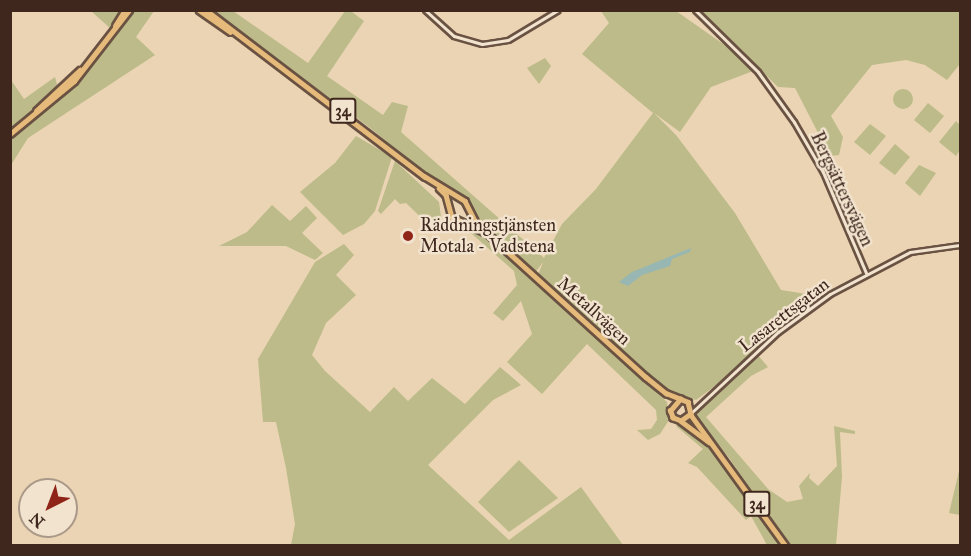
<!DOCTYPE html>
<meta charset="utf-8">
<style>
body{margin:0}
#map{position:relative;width:971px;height:556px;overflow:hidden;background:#ead4b3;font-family:"IM FELL Great Primer",serif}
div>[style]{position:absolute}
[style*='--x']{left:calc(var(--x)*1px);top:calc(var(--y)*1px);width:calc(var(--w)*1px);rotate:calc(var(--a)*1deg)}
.green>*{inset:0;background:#bcbb89}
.round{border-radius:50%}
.water>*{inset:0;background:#98b7b2}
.roads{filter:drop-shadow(2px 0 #6a5243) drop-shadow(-2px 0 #6a5243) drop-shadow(0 2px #6a5243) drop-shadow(0 -2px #6a5243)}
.minor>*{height:3px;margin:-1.5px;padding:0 1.5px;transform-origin:1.5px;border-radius:1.5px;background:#f1e3ce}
.major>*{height:4.5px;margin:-2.25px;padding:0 2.25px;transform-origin:2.25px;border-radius:2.25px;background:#e5ba7a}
.dots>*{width:16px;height:16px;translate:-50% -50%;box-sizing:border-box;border:3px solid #f1e3ce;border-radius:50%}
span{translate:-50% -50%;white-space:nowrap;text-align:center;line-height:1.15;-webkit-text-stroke:5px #f1e3ce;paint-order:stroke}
.shield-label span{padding:2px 4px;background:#f1e3ce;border:2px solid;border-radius:4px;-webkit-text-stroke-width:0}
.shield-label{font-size:16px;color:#3f271e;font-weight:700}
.street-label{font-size:18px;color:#3f271e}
.poi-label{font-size:18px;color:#3f271e}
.left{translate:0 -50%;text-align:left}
.frame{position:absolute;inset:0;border:12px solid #3f271e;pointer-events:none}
.north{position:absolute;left:18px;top:478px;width:60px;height:60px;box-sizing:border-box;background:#f1e3ce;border:2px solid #aa9888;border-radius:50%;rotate:222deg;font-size:16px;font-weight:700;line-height:24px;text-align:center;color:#3f271e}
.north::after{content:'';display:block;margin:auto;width:21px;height:27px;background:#8f2418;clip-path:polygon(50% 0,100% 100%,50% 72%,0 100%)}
</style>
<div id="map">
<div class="green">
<i style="clip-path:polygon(91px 11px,121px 11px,111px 29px)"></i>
<i style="clip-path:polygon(131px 11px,154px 11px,136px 37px,155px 55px,28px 138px,11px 165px,11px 136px,80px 78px)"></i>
<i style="clip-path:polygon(211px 11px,233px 11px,308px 63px,345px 11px,352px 12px,364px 21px,327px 76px,383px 115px,392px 102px,408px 106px,401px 132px,544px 258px,562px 224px,596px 189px,653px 113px,582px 54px,609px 23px,601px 11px,676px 11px,726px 46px,753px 71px,711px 87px,680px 132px,654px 113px,676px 135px,735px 213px,781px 290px,806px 294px,815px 304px,756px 353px,768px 367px,751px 376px,706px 417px,768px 489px,787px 502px,803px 499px,799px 486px,810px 473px,809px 478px,818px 486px,837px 466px,834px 426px,855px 431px,855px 434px,840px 432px,842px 477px,836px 545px,767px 545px,751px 516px,746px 520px,697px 467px,688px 463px,703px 449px,676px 426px,679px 423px,698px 433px,719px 455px,773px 528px,730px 459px,694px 416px,731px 374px,696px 400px,664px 389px,538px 275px,543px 262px,535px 273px,476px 221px,465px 199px,433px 180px,369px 127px)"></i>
<i style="clip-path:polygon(700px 11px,960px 11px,960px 64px,947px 80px,925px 65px,906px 60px,872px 65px,831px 116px,843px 137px,839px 155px,830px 156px,795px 88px,778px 87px)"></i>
<i style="clip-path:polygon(545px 58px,551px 66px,539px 84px,527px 68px)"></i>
<i style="clip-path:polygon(55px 77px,58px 88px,11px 129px,11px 80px,24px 99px)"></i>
<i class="round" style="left:893px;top:89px;width:20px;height:20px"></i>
<i style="clip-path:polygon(928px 103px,944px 116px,930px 133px,914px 120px)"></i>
<i style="clip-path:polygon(956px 121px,960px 125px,960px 150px,956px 156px,939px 142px)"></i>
<i style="clip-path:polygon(870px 124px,886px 136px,870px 155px,854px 142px)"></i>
<i style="clip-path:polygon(356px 136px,392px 157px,375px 211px,364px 224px,343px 235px,300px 192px,335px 163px)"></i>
<i style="clip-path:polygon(895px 144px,910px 157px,895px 175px,879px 163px)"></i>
<i style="clip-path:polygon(395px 161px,439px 202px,442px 224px,435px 231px,406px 203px,400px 204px,395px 199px,381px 214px,378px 211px)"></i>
<i style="clip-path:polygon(919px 165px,936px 173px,920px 196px,905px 183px)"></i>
<i style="clip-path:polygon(272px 205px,290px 221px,306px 206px,317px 218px,302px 233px,323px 253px,315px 260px,286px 246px,219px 246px,247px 232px)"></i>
<i style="clip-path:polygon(456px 224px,478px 232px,506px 253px,667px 402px,669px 420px,660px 434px,648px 440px,637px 430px,651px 429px,657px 420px,656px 410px,587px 344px,542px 394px,507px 362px,532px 334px,521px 301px,503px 321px,493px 313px,517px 285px,514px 271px,472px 234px,449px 227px)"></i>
<i style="clip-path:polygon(344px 244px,354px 255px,336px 275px,356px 295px,326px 323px,312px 355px,325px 371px,370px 412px,394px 387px,408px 401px,432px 378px,465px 404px,500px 367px,521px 385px,493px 400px,428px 465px,509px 540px,581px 487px,623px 545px,291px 545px,295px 524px,286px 468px,276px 422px,263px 422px,258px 359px,315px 262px)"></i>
<i style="clip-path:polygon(519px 460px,558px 498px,509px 532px,478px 502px)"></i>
<i style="clip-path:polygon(960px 467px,960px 515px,949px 513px)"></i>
</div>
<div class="water">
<i style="clip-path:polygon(691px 248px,690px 252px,672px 259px,670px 266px,642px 275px,628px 286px,619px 282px,632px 272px)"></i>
</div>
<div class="roads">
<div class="minor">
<i style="--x:425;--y:10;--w:39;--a:42"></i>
<i style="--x:454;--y:36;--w:29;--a:16"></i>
<i style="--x:482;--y:44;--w:26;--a:-9"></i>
<i style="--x:508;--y:40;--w:58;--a:-31"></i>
<i style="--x:695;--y:10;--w:88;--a:44.5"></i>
<i style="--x:758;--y:72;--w:62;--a:54.2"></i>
<i style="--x:794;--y:122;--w:58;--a:59.9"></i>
<i style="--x:823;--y:172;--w:110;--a:66.9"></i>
<i style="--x:691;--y:413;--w:119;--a:-43"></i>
<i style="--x:778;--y:332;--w:64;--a:-36.2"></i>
<i style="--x:830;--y:294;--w:90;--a:-27.7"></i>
<i style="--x:910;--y:252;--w:50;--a:-8"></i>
</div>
<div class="major">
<i style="--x:199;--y:10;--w:38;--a:35"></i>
<i style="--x:206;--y:10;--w:275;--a:37.3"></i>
<i style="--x:115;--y:26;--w:19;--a:-58"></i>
<i style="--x:36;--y:111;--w:60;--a:-43"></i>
<i style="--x:10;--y:134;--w:83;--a:-39.6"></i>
<i style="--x:74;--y:81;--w:90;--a:-52.2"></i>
<i style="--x:424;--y:176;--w:48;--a:31.4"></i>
<i style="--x:465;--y:201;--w:25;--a:63"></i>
<i style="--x:476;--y:223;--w:229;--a:42.2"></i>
<i style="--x:646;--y:377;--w:26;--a:39"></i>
<i style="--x:666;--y:393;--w:24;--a:22"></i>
<i style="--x:688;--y:402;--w:12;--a:76"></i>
<i style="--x:691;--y:414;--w:12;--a:145"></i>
<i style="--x:681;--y:421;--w:9;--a:-159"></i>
<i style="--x:673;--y:418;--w:8;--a:-113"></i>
<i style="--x:670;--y:411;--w:16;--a:-50"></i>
<i style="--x:439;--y:188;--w:10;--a:45"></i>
<i style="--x:446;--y:195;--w:23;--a:75"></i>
<i style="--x:452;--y:217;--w:35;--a:25"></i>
<i style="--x:691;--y:415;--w:162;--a:54.1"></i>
<i style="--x:681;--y:421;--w:35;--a:37"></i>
</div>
</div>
<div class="dots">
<i style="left:408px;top:236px;background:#8f2418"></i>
</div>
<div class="shield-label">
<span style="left:343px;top:111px">34</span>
<span style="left:757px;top:504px">34</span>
</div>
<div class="street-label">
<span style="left:842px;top:189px;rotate:65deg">Bergsättersvägen</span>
<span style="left:594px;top:311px;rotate:42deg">Metallvägen</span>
<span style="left:784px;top:315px;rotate:-38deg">Lasarettsgatan</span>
</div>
<div class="poi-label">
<span class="left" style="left:420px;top:236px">Räddningstjänsten<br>Motala - Vadstena</span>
</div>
<div class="frame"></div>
<div class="north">N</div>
</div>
